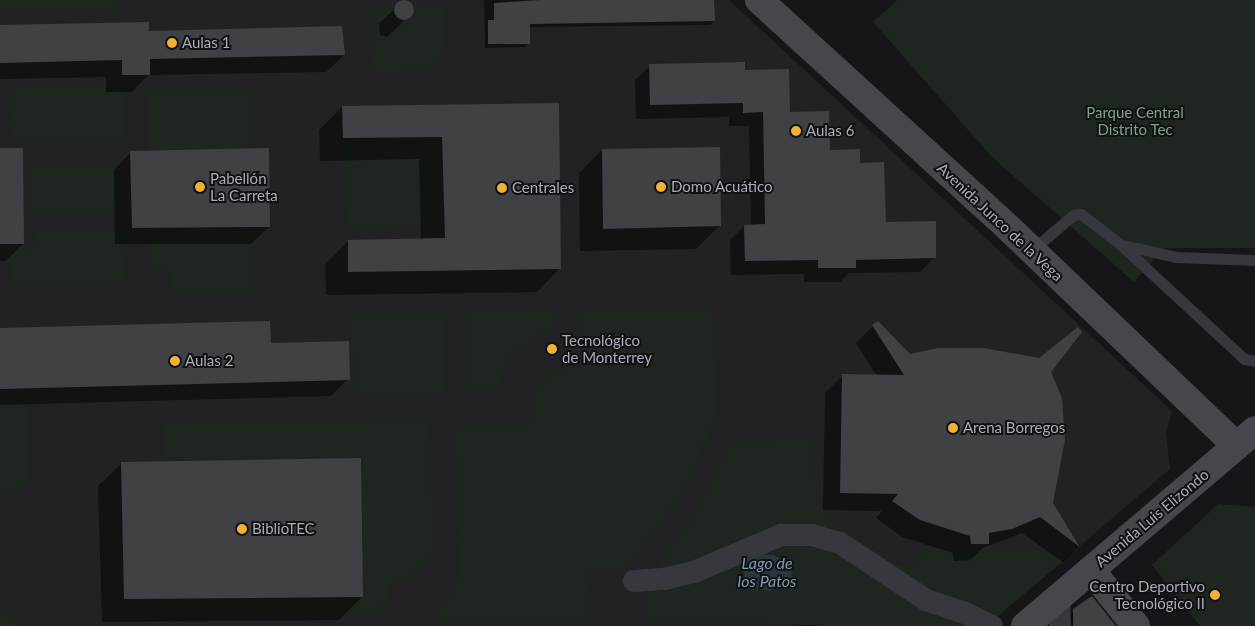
<!DOCTYPE html>
<meta charset="utf-8">
<style>
body{margin:0}
#map{position:relative;width:1255px;height:626px;overflow:hidden;background:#161618;font-family:Lato,sans-serif}
div>[style]{position:absolute}
[style*='--x']{left:calc(var(--x)*1px);top:calc(var(--y)*1px);width:calc(var(--w)*1px);rotate:calc(var(--a)*1deg)}
.built>*{inset:0;background:#222225}
.green>*{inset:0;background:#1e261f}
.water>*{inset:0;background:#2c353c}
.shadow>*{inset:0;background:#0007}
.building>*{inset:0;background:#404145}
.round{border-radius:50%}
.lane>*{height:11px;margin:-5.5px;padding:0 5.5px;transform-origin:5.5px;border-radius:5.5px;background:#37383d}
.street>*{height:22px;margin:-11px;padding:0 11px;transform-origin:11px;border-radius:11px;background:#37383d}
.secondary>*{height:28px;margin:-14px;padding:0 14px;transform-origin:14px;border-radius:14px;background:#45474d}
.dots>*{width:14px;height:14px;translate:-50% -50%;box-sizing:border-box;border:2px solid #111113;border-radius:50%}
span{translate:-50% -50%;white-space:nowrap;text-align:center;line-height:1.15;-webkit-text-stroke:4px #111113;paint-order:stroke}
.poi-label{font-size:15px;color:#a8adb8}
.left{translate:0 -50%;text-align:left}
.right{translate:-100% -50%;text-align:right}
.park-label{font-size:15px;color:#7fa381}
.street-label{font-size:15px;color:#a8adb8}
.water-label{font-size:16px;color:#7f9bb3;font-style:italic}
</style>
<div id="map">
<div class="built">
<i style="clip-path:polygon(0 0,729px 0,1172px 411px,1166px 432px,1170px 469px,986px 626px,0 626px)"></i>
</div>
<div class="green">
<i style="clip-path:polygon(0 0,118px 0,119px 11px,0 11px)"></i>
<i style="clip-path:polygon(897px 0,1255px 0,1255px 248px,1164px 248px,1134px 282px,992px 157px,873px 22px)"></i>
<i style="clip-path:polygon(444px 5px,444px 53px,435px 67px,429px 71px,376px 73px,371px 68px,369px 16px,379px 7px,392px 6px,396px 22px,405px 25px,414px 18px,416px 6px)"></i>
<i style="clip-path:polygon(113px 85px,124px 89px,125px 143px,27px 144px,27px 137px,12px 137px,9px 97px,16px 86px)"></i>
<i style="clip-path:polygon(147px 89px,245px 89px,250px 94px,252px 143px,248px 149px,148px 150px)"></i>
<i style="clip-path:polygon(442px 138px,443px 225px,347px 228px,344px 141px)"></i>
<i style="clip-path:polygon(122px 164px,123px 179px,112px 188px,122px 197px,122px 212px,30px 213px,30px 165px)"></i>
<i style="clip-path:polygon(36px 231px,123px 231px,125px 283px,15px 287px,12px 284px,12px 253px,26px 251px,34px 243px)"></i>
<i style="clip-path:polygon(249px 238px,254px 244px,255px 290px,251px 293px,172px 294px,171px 274px,163px 268px,149px 268px,148px 241px)"></i>
<i style="clip-path:polygon(715px 306px,717px 419px,679px 498px,628px 568px,589px 571px,590px 623px,430px 624px,460px 575px,455px 427px,524px 425px,529px 420px,534px 411px,534px 393px,541px 378px,568px 367px,577px 359px,578px 310px)"></i>
<i style="clip-path:polygon(553px 310px,553px 329px,533px 339px,514px 355px,503px 372px,497px 388px,466px 391px,465px 312px)"></i>
<i style="clip-path:polygon(444px 313px,444px 394px,353px 396px,351px 316px)"></i>
<i style="clip-path:polygon(28px 399px,28px 485px,0 498px,0 400px)"></i>
<i style="clip-path:polygon(429px 417px,434px 550px,431px 559px,409px 582px,402px 579px,389px 585px,390px 600px,373px 615px,294px 618px,292px 612px,281px 610px,275px 618px,165px 621px,164px 599px,363px 597px,361px 458px,162px 461px,164px 423px)"></i>
<i style="clip-path:polygon(814px 439px,817px 505px,877px 568px,910px 565px,928px 547px,1031px 547px,1063px 561px,986px 626px,819px 626px,647px 619px,647px 581px,698px 508px,731px 441px)"></i>
<i style="clip-path:polygon(1218px 504px,1255px 507px,1255px 626px,1200px 626px,1152px 565px)"></i>
<i style="clip-path:polygon(0 604px,25px 626px,0 626px)"></i>
</div>
<div class="water">
<i style="clip-path:polygon(758px 554px,773px 555px,783px 560px,791px 568px,792px 579px,785px 586px,770px 591px,754px 588px,746px 582px,742px 565px)"></i>
</div>
<div class="shadow">
<i style="clip-path:polygon(405px 0,411px 5px,412px 13px,387px 37px,380px 35px,379px 23px)"></i>
<i style="clip-path:polygon(484px 0,713px 0,714px 21px,710px 25px,529px 27px,529px 43px,525px 47px,485px 48px)"></i>
<i style="clip-path:polygon(0 27px,148px 32px,344px 55px,326px 72px,148px 75px,132px 92px,106px 92px,106px 77px,0 79px)"></i>
<i style="clip-path:polygon(650px 66px,743px 72px,828px 151px,859px 164px,885px 223px,935px 257px,920px 272px,849px 273px,840px 282px,804px 282px,804px 274px,731px 275px,730px 240px,744px 226px,751px 226px,749px 126px,729px 126px,729px 117px,636px 119px,635px 80px)"></i>
<i style="clip-path:polygon(558px 104px,560px 268px,537px 292px,326px 295px,325px 265px,348px 241px,421px 240px,419px 159px,320px 161px,319px 130px,342px 107px)"></i>
<i style="clip-path:polygon(0 150px,23px 244px,6px 261px,0 261px)"></i>
<i style="clip-path:polygon(602px 150px,719px 226px,696px 249px,580px 251px,579px 173px)"></i>
<i style="clip-path:polygon(131px 152px,269px 227px,251px 244px,115px 244px,114px 170px)"></i>
<i style="clip-path:polygon(873px 326px,910px 355px,1050px 372px,1052px 503px,1080px 545px,1063px 562px,1022px 533px,983px 548px,970px 560px,954px 561px,953px 553px,902px 537px,876px 518px,882px 511px,823px 510px,825px 393px,843px 375px,877px 376px,856px 343px)"></i>
<i style="clip-path:polygon(0 329px,269px 344px,348px 379px,331px 396px,0 405px)"></i>
<i style="clip-path:polygon(122px 463px,362px 597px,339px 620px,102px 622px,98px 486px)"></i>
<i style="clip-path:polygon(1091px 597px,1116px 626px,1064px 626px,1064px 620px)"></i>
<i style="clip-path:polygon(817px 625px,817px 626px,772px 626px)"></i>
</div>
<div class="building">
<i class="round" style="left:394px;top:0;width:20px;height:20px"></i>
<i style="clip-path:polygon(541px 0,714px 0,715px 21px,530px 24px,530px 44px,488px 44px,488px 20px,494px 20px,494px 3px)"></i>
<i style="clip-path:polygon(149px 22px,149px 31px,342px 26px,345px 55px,150px 59px,150px 75px,122px 75px,122px 60px,0 63px,0 25px)"></i>
<i style="clip-path:polygon(745px 62px,745px 70px,789px 69px,790px 112px,829px 111px,830px 150px,860px 149px,860px 163px,884px 162px,886px 222px,936px 221px,936px 258px,856px 260px,856px 268px,818px 268px,818px 260px,745px 261px,744px 225px,765px 224px,763px 112px,743px 113px,743px 103px,650px 105px,649px 64px)"></i>
<i style="clip-path:polygon(559px 103px,561px 269px,348px 272px,348px 240px,445px 238px,442px 137px,343px 138px,342px 106px)"></i>
<i style="clip-path:polygon(720px 147px,721px 226px,603px 229px,602px 149px)"></i>
<i style="clip-path:polygon(0 148px,23px 148px,24px 244px,0 244px)"></i>
<i style="clip-path:polygon(269px 148px,270px 227px,132px 228px,130px 151px)"></i>
<i style="clip-path:polygon(270px 321px,271px 343px,349px 341px,350px 380px,0 389px,0 328px)"></i>
<i style="clip-path:polygon(878px 321px,910px 354px,938px 348px,984px 348px,1039px 358px,1078px 327px,1082px 332px,1051px 372px,1062px 398px,1065px 440px,1053px 503px,1080px 547px,1040px 517px,1012px 529px,989px 533px,989px 544px,971px 544px,970px 536px,920px 520px,892px 501px,898px 494px,840px 493px,842px 374px,904px 375px,872px 325px)"></i>
<i style="clip-path:polygon(361px 458px,363px 597px,124px 599px,121px 462px)"></i>
<i style="clip-path:polygon(1092px 596px,1116px 626px,1073px 626px,1073px 609px)"></i>
</div>
<div class="lane">
<i style="--x:1123;--y:245;--w:54;--a:12.8"></i>
<i style="--x:1176;--y:257;--w:79;--a:2.2"></i>
<i style="--x:1031;--y:251;--w:55;--a:-40.6"></i>
<i style="--x:1073;--y:215;--w:8;--a:-7"></i>
<i style="--x:1081;--y:214;--w:49;--a:37.6"></i>
<i style="--x:1120;--y:244;--w:169;--a:42.8"></i>
<i style="--x:1244;--y:359;--w:11;--a:10"></i>
</div>
<div class="street">
<i style="--x:634;--y:581;--w:31;--a:-4"></i>
<i style="--x:665;--y:579;--w:30;--a:-14"></i>
<i style="--x:694;--y:572;--w:95;--a:-23"></i>
<i style="--x:781;--y:535;--w:31;--a:0"></i>
<i style="--x:812;--y:535;--w:29;--a:16"></i>
<i style="--x:840;--y:543;--w:103;--a:33.5"></i>
<i style="--x:926;--y:600;--w:41;--a:18.4"></i>
<i style="--x:965;--y:613;--w:30;--a:26"></i>
<i style="--x:1059;--y:597;--w:29;--a:88"></i>
</div>
<div class="secondary">
<i style="--x:759;--y:0;--w:323;--a:42.4"></i>
<i style="--x:998;--y:218;--w:330;--a:43.7"></i>
<i style="--x:1091;--y:570;--w:72;--a:51.2"></i>
<i style="--x:1025;--y:626;--w:302;--a:-40.4"></i>
</div>
<div class="dots">
<i style="left:172px;top:43px;background:#f2b134"></i>
<i style="left:796px;top:131px;background:#f2b134"></i>
<i style="left:200px;top:187px;background:#f2b134"></i>
<i style="left:661px;top:187px;background:#f2b134"></i>
<i style="left:502px;top:188px;background:#f2b134"></i>
<i style="left:552px;top:349px;background:#f2b134"></i>
<i style="left:175px;top:361px;background:#f2b134"></i>
<i style="left:953px;top:428px;background:#f2b134"></i>
<i style="left:242px;top:529px;background:#f2b134"></i>
<i style="left:1215px;top:595px;background:#f2b134"></i>
</div>
<div class="poi-label">
<span class="left" style="left:182px;top:43px">Aulas 1</span>
<span class="left" style="left:806px;top:131px">Aulas 6</span>
<span class="left" style="left:210px;top:187px">Pabellón<br>La Carreta</span>
<span class="left" style="left:671px;top:187px">Domo Acuático</span>
<span class="left" style="left:512px;top:188px">Centrales</span>
<span class="left" style="left:562px;top:349px">Tecnológico<br>de Monterrey</span>
<span class="left" style="left:185px;top:361px">Aulas 2</span>
<span class="left" style="left:963px;top:428px">Arena Borregos</span>
<span class="left" style="left:252px;top:529px">BiblioTEC</span>
<span class="right" style="left:1205px;top:595px">Centro Deportivo<br>Tecnológico II</span>
</div>
<div class="park-label">
<span style="left:1135px;top:121px">Parque Central<br>Distrito Tec</span>
</div>
<div class="street-label">
<span style="left:1000px;top:222px;rotate:43deg">Avenida Junco de la Vega</span>
<span style="left:1152px;top:518px;rotate:-40deg">Avenida Luis Elizondo</span>
</div>
<div class="water-label">
<span style="left:767px;top:572px">Lago de<br>los Patos</span>
</div>
</div>
